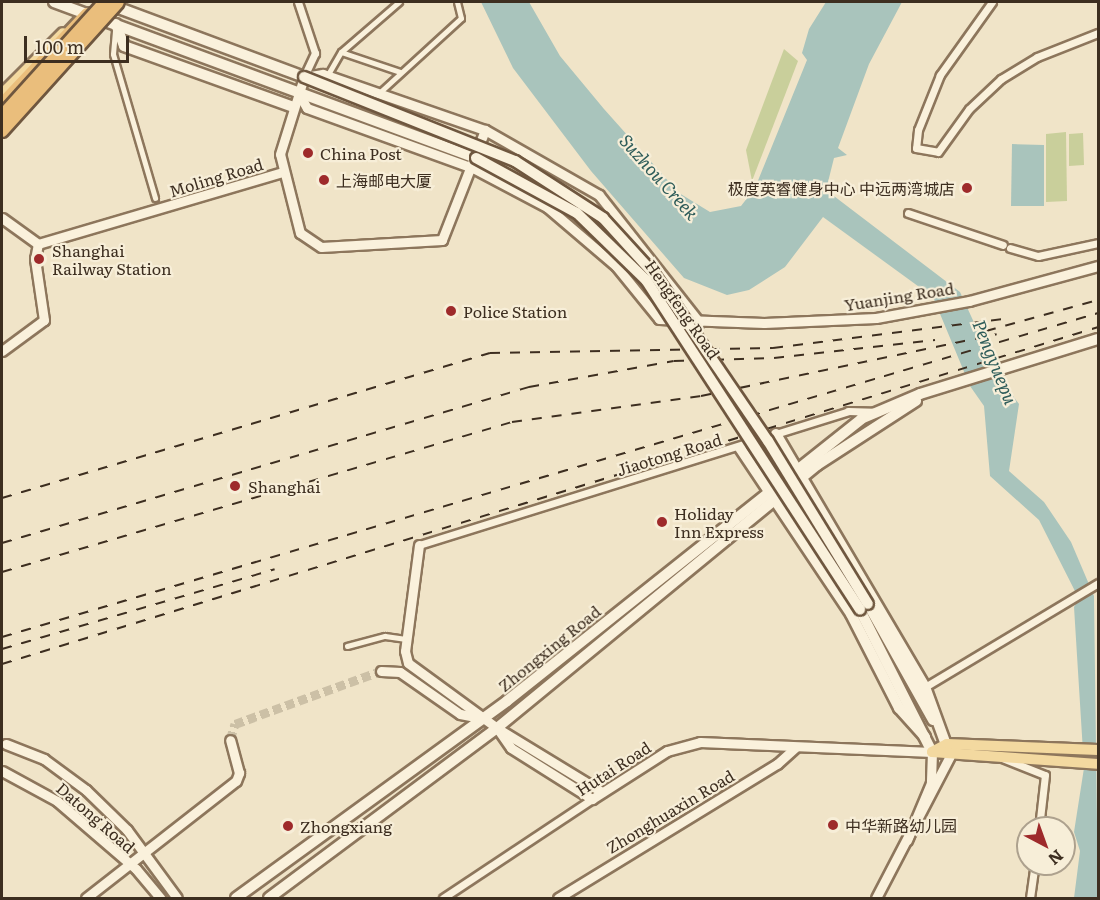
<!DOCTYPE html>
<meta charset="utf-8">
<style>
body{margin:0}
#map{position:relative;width:1100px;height:900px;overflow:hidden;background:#f0e4c8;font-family:Literata,"Noto Sans SC",serif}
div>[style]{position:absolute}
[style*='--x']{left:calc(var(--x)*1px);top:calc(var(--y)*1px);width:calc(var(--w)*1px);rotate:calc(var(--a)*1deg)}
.green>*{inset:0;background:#c9cf9b}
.water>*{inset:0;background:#a9c4bc}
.tertiary-tunnel>*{height:9px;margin-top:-4.5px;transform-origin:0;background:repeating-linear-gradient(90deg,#ccc0a6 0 9px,transparent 0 13.5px)}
.roads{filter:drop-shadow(2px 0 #8d765c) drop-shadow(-2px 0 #8d765c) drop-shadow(0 2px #8d765c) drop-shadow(0 -2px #8d765c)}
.pedestrian>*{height:5px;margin:-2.5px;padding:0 2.5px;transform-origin:2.5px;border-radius:2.5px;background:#faf1dc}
.minor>*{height:7px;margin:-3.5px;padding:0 3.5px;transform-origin:3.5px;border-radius:3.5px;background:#faf1dc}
.tertiary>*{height:9px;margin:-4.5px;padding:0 4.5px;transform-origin:4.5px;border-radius:4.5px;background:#faf1dc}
.secondary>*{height:10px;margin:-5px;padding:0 5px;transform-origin:5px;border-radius:5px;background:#faf1dc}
.primary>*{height:10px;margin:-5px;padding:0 5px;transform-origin:5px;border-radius:5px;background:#f3d9a0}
.trunk>*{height:12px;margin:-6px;padding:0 6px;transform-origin:6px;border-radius:6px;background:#eabe7c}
.rail>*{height:2px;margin-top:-1px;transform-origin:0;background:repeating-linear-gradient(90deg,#3d2e20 0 10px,transparent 0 20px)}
.bridges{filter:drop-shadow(2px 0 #6f573f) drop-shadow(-2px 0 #6f573f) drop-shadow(0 2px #6f573f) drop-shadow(0 -2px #6f573f)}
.secondary-bridge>*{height:10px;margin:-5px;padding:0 5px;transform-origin:5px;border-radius:5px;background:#faf1dc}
.trunk-bridge>*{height:12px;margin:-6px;padding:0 6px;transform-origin:6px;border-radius:6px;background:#eabe7c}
.dots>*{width:16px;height:16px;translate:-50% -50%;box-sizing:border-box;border:3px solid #f7eed8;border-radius:50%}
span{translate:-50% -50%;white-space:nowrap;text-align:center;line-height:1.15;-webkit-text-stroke:4.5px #f7eed8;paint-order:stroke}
.poi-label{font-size:16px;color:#3d2e20}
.left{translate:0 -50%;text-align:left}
.right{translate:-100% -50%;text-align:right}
.street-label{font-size:16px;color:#3d2e20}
.water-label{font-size:18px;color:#2f5d5a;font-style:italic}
.frame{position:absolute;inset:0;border:3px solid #3d2e20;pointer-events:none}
.north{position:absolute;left:1016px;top:816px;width:60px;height:60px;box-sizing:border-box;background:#f7eed8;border:2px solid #ada18e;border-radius:50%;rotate:139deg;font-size:16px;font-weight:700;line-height:24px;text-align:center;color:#3d2e20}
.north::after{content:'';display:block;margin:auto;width:21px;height:27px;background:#9e2a2b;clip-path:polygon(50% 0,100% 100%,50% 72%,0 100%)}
.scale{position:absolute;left:24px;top:36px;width:105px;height:27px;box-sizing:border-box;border:3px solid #3d2e20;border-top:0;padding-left:8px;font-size:18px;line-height:21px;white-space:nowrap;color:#3d2e20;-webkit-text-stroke:4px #f7eed8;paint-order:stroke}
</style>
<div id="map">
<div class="green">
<i style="clip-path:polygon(784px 49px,798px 61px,752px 181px,746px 150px)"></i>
<i style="clip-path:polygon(1066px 132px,1067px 201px,1046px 202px,1046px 134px)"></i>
<i style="clip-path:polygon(1083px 133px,1084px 165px,1069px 166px,1069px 134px)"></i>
</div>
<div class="water">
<i style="clip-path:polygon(481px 2px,529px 2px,560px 56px,604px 109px,679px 193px,710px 212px,741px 206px,755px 188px,807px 60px,802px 53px,809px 29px,826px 2px,902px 2px,869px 64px,838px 148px,847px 155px,834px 158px,826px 190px,960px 292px,999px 377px,1019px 404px,1009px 471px,1044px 502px,1071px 542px,1094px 596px,1098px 898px,1074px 898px,1080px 851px,1074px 832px,1084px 768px,1074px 607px,1079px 599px,1039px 520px,990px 476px,984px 406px,970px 386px,933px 297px,823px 217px,785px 267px,749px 290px,727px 295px,684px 278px,591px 171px,513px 68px)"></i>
<i style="clip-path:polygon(1012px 144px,1044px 145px,1044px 206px,1011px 206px)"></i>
</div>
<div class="tertiary-tunnel">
<i style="--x:230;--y:740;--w:17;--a:-73"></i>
<i style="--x:235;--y:724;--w:155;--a:-20"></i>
</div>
<div class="roads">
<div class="pedestrian">
<i style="--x:115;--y:31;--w:23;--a:95"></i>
<i style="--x:113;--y:54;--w:150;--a:73.7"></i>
<i style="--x:341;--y:52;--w:62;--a:18.7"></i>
<i style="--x:327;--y:76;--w:28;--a:-60"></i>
<i style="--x:341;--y:52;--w:77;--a:-40.8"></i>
<i style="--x:379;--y:93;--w:111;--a:-42.4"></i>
<i style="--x:461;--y:18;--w:16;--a:-104"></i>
<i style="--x:347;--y:646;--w:39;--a:-15"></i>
<i style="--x:385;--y:636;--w:21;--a:8"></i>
</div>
<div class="minor">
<i style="--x:298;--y:2;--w:54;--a:71.6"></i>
<i style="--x:315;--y:53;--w:26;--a:115"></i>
<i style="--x:992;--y:2;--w:90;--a:125.5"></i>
<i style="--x:940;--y:75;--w:59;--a:111.8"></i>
<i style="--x:918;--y:130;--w:18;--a:96"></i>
<i style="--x:916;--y:148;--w:22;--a:10"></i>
<i style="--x:938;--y:152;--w:53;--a:-54.2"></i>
<i style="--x:969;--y:109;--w:44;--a:-43.2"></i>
<i style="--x:1001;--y:79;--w:42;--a:-31.4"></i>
<i style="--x:1037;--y:57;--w:66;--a:-21.5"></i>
<i style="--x:908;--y:213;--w:100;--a:18.6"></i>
<i style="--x:1010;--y:248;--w:29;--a:16"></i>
<i style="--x:1038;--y:256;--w:61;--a:-12.2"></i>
<i style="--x:419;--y:545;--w:449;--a:-17.3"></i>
<i style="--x:848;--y:411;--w:25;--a:2"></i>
<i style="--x:925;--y:687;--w:202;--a:-31"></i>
<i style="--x:1002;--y:758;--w:46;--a:21.6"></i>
<i style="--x:1045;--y:775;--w:53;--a:96.5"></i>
<i style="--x:443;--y:898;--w:179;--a:-33.6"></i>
<i style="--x:1030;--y:898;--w:34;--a:-82"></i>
</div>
<div class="tertiary">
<i style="--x:298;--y:92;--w:18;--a:61"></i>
<i style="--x:307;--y:108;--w:177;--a:19.9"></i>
<i style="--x:473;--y:168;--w:84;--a:27.8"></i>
<i style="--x:547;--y:207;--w:91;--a:40.5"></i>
<i style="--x:616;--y:266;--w:68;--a:50.9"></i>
<i style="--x:659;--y:319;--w:105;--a:2.2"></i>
<i style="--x:764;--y:323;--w:112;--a:-2.6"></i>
<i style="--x:876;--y:318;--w:95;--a:-10.4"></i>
<i style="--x:969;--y:301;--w:134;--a:-15.2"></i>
<i style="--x:485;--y:130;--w:118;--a:111.4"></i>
<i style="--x:442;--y:240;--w:121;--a:176.7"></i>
<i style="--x:321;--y:247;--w:25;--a:-146"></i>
<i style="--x:300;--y:233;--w:81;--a:-104.2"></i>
<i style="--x:280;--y:154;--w:81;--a:-72.7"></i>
<i style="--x:304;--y:77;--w:19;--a:-9"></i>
<i style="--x:323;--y:74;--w:171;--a:19.1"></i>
<i style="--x:485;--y:130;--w:131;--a:29.7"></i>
<i style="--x:599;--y:195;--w:162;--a:51.8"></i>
<i style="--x:2;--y:218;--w:44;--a:35.8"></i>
<i style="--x:38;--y:244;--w:254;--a:-16.4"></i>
<i style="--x:2;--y:351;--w:52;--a:-36.4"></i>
<i style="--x:44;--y:320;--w:62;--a:-98.4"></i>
<i style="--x:35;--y:259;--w:15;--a:-79"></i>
<i style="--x:419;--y:545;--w:107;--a:97.5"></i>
<i style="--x:405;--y:651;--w:12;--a:76"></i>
<i style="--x:408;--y:663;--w:110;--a:36.1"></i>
<i style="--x:497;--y:728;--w:123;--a:31.4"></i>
<i style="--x:381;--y:671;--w:19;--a:3"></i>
<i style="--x:400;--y:672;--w:73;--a:35"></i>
<i style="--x:460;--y:714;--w:21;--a:11"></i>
<i style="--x:497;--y:728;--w:24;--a:55"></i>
<i style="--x:511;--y:748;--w:96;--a:32.2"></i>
<i style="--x:592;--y:799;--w:89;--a:-32.6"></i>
<i style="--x:667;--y:751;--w:34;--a:-15"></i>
<i style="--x:700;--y:742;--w:232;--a:2.5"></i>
<i style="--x:932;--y:752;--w:31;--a:92"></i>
<i style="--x:931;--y:783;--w:62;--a:112.8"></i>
<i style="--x:6;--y:744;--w:41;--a:21.5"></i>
<i style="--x:44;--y:759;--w:52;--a:36.4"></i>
<i style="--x:86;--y:790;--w:57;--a:44.3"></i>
<i style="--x:127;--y:830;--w:84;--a:53.7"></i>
<i style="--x:2;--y:771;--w:63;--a:28.6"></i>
<i style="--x:57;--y:801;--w:104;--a:40.7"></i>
<i style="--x:136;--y:869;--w:38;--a:50"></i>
<i style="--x:86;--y:898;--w:190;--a:-38"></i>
<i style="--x:236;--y:781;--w:9;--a:-69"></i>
<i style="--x:239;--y:773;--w:34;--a:-105"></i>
<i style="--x:558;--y:898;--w:257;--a:-31.5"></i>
<i style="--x:777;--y:764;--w:25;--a:-42"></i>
<i style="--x:876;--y:898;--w:160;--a:-62.5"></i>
</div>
<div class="secondary">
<i style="--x:54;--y:2;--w:450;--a:20.3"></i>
<i style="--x:108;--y:4;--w:209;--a:20.4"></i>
<i style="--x:116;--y:24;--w:23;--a:70"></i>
<i style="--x:124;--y:46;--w:180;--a:19.8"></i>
<i style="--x:776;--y:434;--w:294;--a:59.5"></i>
<i style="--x:925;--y:687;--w:70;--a:70"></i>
<i style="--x:740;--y:448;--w:200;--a:56.2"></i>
<i style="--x:851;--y:614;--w:106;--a:62.9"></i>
<i style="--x:899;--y:708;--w:39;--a:48"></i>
<i style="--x:868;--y:604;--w:133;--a:60.7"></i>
<i style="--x:860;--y:610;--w:159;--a:63.1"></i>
<i style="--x:236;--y:898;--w:335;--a:-36"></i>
<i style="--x:507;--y:701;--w:453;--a:-38.5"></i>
<i style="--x:861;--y:419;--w:64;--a:-23"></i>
<i style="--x:920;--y:394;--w:186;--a:-17.2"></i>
<i style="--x:269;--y:898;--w:284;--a:-36.7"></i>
<i style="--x:497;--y:728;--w:414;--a:-39.4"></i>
<i style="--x:817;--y:465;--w:118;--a:-32.9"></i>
</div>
<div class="primary">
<i style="--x:2;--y:94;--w:86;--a:-45"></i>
<i style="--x:932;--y:752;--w:17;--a:-28"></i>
<i style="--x:947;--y:744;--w:151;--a:2.3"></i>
<i style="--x:932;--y:752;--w:166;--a:4.1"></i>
</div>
<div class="trunk">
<i style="--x:2;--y:104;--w:124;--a:-46.6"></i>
</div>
</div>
<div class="rail">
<i style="--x:986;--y:331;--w:116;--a:-15.5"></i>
<i style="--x:2;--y:498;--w:509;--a:-16.55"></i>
<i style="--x:490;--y:353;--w:283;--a:-1"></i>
<i style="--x:773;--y:348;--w:230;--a:-7.2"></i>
<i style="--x:2;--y:543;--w:550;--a:-16.49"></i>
<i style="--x:529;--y:387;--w:147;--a:-10.2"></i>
<i style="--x:674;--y:361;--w:100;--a:-1.7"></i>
<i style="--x:774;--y:358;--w:162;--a:-6.4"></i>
<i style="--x:2;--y:572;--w:532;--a:-16.39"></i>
<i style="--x:512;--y:422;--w:191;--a:-7.8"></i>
<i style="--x:701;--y:396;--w:302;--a:-11.8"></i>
<i style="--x:2;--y:637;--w:1143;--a:-16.47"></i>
<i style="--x:2;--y:649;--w:284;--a:-16.3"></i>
<i style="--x:2;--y:664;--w:1147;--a:-17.09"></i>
</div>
<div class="bridges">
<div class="secondary-bridge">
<i style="--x:304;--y:77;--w:227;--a:21.7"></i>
<i style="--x:515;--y:161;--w:105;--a:32.9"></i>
<i style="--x:603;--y:218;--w:76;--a:47.7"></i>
<i style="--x:654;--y:274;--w:202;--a:55.7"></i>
<i style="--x:768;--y:441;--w:191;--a:58.5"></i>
<i style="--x:476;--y:158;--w:115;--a:28.6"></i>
<i style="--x:577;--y:213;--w:96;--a:44.2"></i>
<i style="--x:646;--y:280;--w:393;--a:57"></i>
</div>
<div class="trunk-bridge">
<i style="--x:2;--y:116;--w:154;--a:-47.9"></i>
<i style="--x:2;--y:131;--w:173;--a:-48"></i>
</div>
</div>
<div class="dots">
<i style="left:308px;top:153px;background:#9e2a2b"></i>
<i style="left:324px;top:180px;background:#9e2a2b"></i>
<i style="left:967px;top:188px;background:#9e2a2b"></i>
<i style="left:39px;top:259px;background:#9e2a2b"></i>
<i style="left:451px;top:311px;background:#9e2a2b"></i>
<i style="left:235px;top:486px;background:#9e2a2b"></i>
<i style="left:662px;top:522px;background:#9e2a2b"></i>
<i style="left:833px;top:825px;background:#9e2a2b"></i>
<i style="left:288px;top:826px;background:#9e2a2b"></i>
</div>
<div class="poi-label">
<span class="left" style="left:320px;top:153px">China Post</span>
<span class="left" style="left:336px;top:180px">上海邮电大厦</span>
<span class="right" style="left:955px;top:188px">极度英睿健身中心 中远两湾城店</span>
<span class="left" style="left:52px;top:259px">Shanghai<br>Railway Station</span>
<span class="left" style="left:463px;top:311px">Police Station</span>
<span class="left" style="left:248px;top:486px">Shanghai</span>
<span class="left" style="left:674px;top:522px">Holiday<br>Inn Express</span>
<span class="left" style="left:845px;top:825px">中华新路幼儿园</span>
<span class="left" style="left:300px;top:826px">Zhongxiang</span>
</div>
<div class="street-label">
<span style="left:216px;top:177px;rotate:-17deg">Moling Road</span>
<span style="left:899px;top:296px;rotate:-9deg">Yuanjing Road</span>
<span style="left:683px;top:309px;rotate:55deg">Hengfeng Road</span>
<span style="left:669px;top:454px;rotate:-17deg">Jiaotong Road</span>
<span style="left:549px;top:648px;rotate:-39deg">Zhongxing Road</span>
<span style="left:613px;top:768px;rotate:-33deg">Hutai Road</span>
<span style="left:670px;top:811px;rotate:-31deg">Zhonghuaxin Road</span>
<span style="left:96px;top:817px;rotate:41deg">Datong Road</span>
</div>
<div class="water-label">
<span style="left:659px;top:177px;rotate:48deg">Suzhou Creek</span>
<span style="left:995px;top:362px;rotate:68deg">Pengyuepu</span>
</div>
<div class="frame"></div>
<div class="north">N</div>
<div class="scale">100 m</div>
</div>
